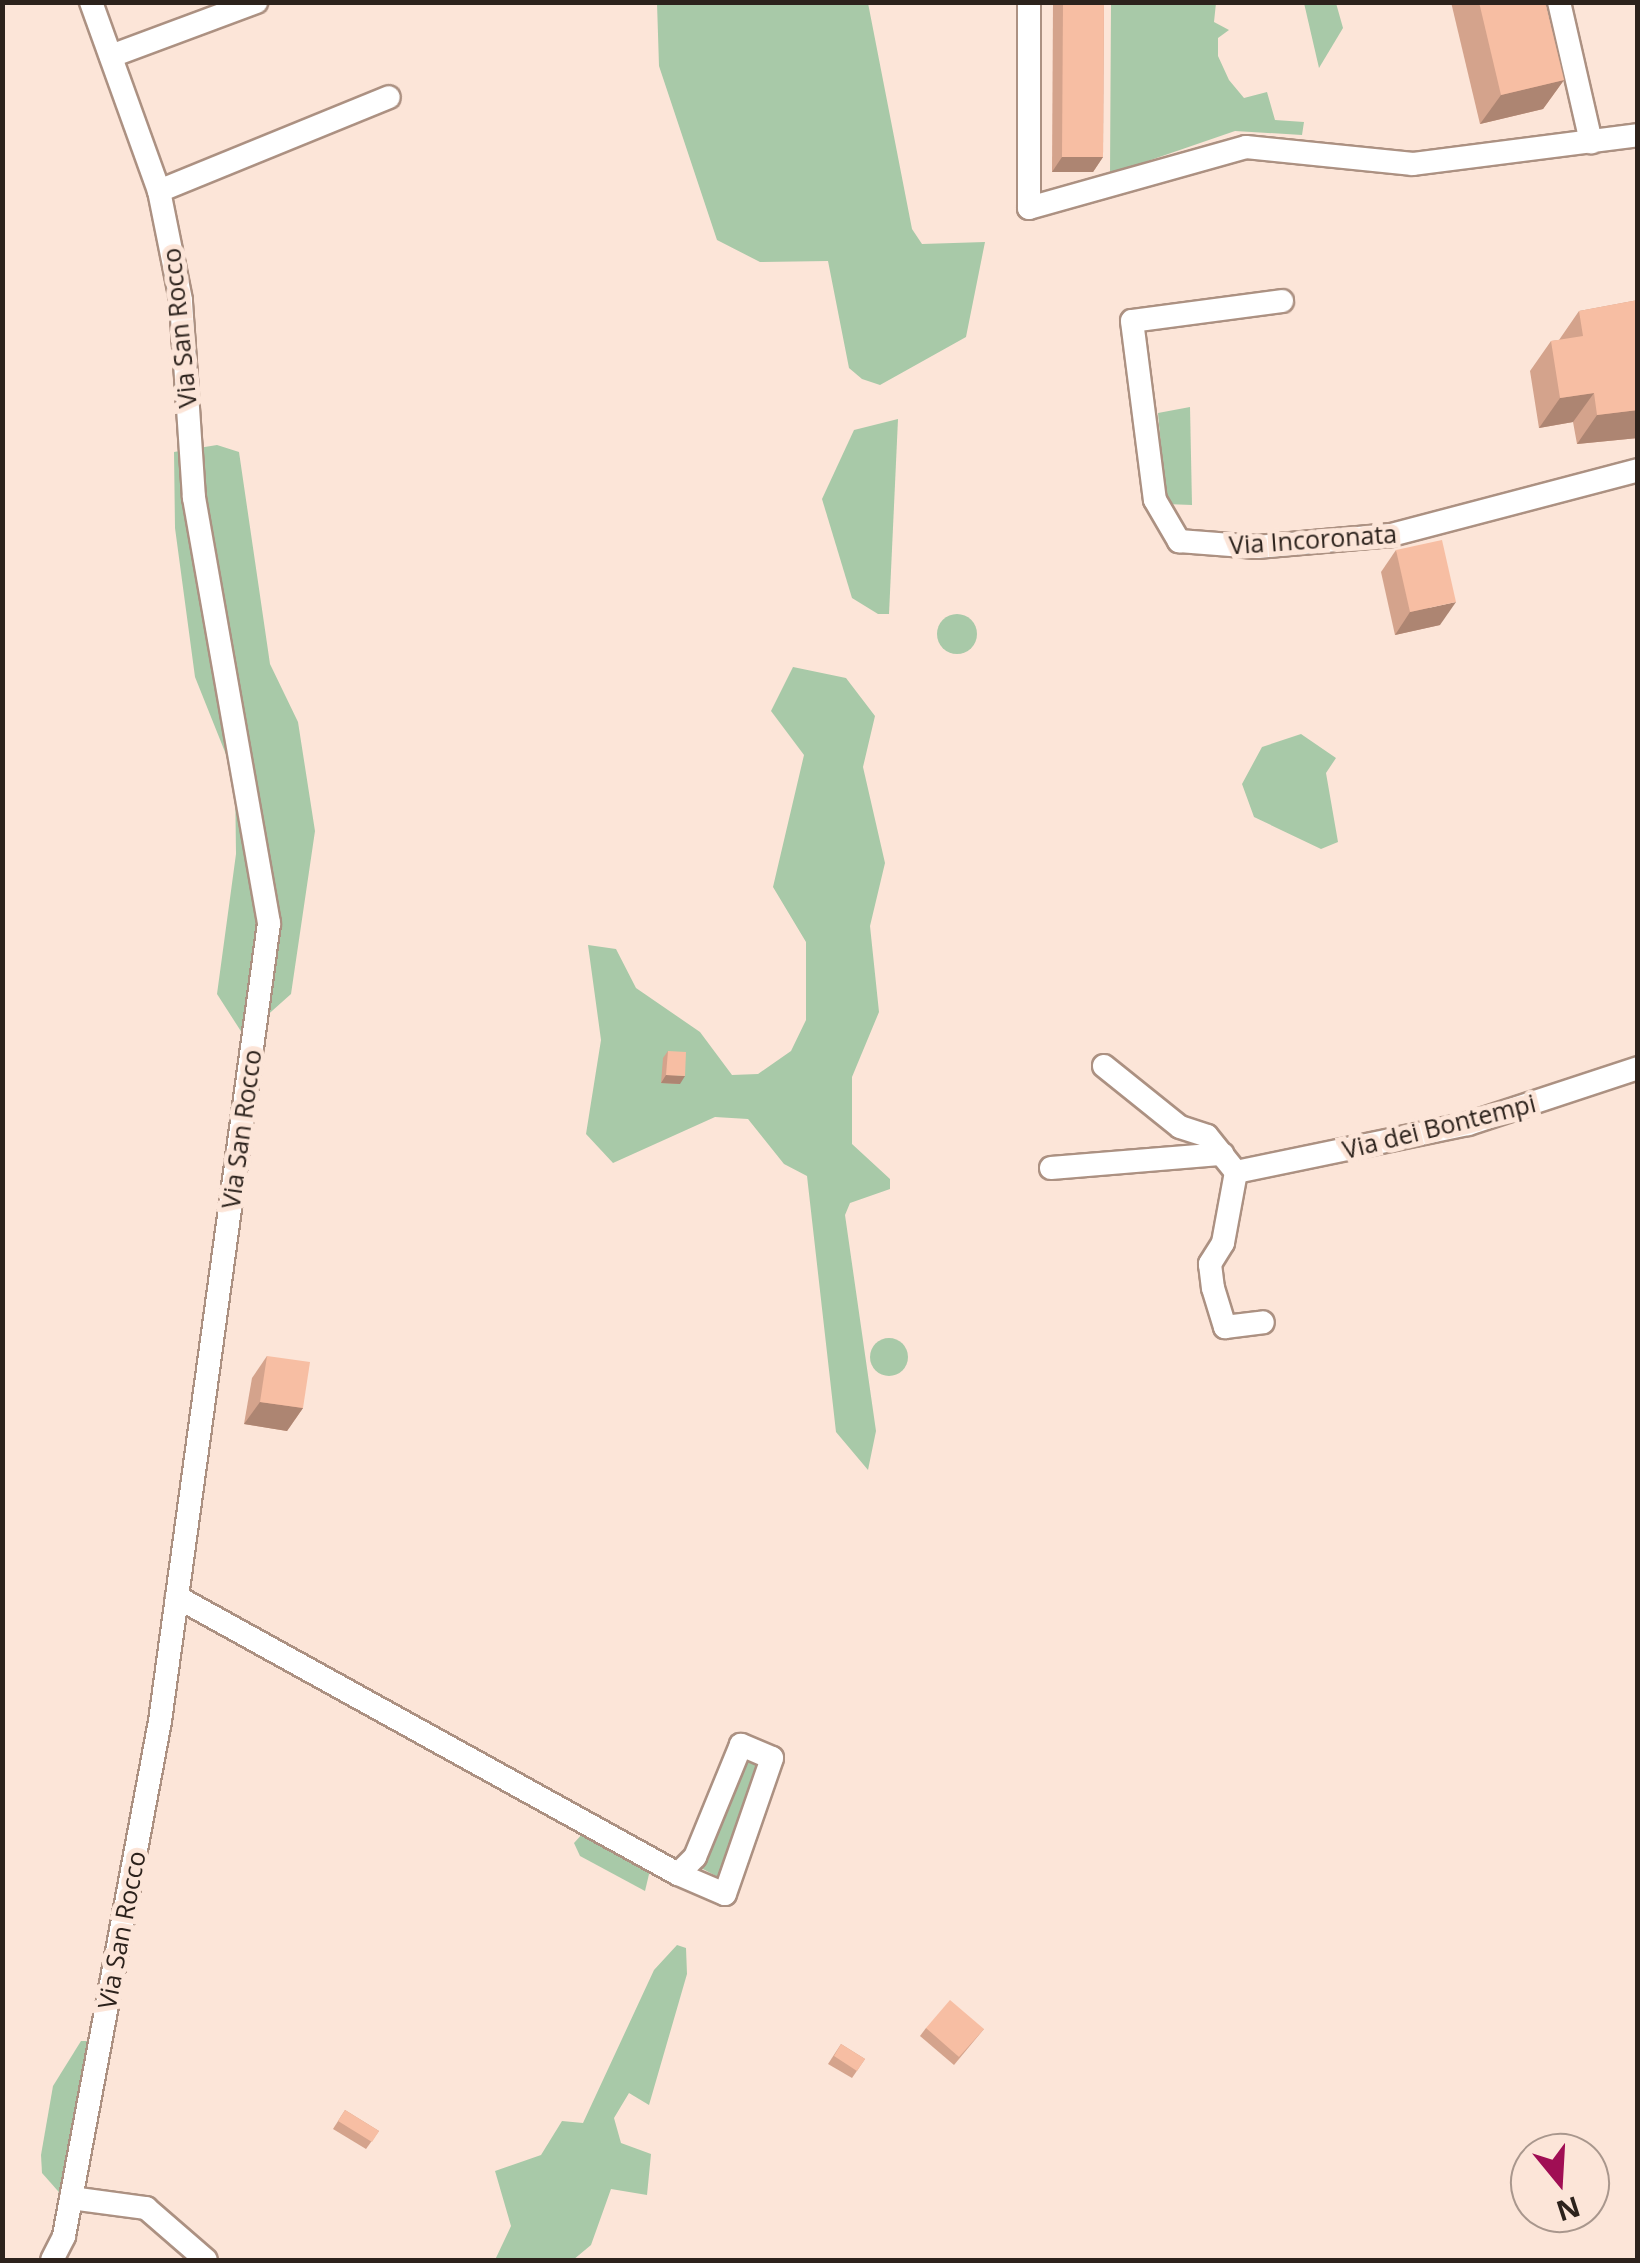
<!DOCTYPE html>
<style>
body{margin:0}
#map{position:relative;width:1640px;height:2263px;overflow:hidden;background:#fce5d8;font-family:"Open Sans",sans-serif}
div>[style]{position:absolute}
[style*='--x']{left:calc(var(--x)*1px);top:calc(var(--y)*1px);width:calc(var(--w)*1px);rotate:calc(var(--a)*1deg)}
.green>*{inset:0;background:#a8c9a8}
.round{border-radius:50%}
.roads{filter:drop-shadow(2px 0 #ac9182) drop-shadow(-2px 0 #ac9182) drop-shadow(0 2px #ac9182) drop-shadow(0 -2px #ac9182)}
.minor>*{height:22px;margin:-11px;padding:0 11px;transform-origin:11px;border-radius:11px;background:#fff}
.wall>*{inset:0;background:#d4a38c}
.shaded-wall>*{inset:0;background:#ad8572}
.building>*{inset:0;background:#f7bea3}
span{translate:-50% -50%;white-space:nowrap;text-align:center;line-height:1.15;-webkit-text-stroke:10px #fce5d8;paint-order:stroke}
.street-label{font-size:25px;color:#2c221c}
.frame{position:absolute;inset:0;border:5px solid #2c221c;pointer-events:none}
.north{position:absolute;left:1510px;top:2133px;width:100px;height:100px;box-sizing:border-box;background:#fce5d8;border:2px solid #a9978d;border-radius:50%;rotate:162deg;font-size:28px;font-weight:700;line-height:40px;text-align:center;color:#2c221c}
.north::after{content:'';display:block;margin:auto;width:35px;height:45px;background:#a00e54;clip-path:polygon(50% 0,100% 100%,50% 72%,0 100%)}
</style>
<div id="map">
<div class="green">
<i style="clip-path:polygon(657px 3px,868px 3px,912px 229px,922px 244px,985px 242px,966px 337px,880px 385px,862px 379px,849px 368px,828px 261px,760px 262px,717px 240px,659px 66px)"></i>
<i style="clip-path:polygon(1111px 3px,1216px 3px,1214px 22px,1229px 30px,1218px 38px,1218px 56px,1229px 80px,1244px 98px,1267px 92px,1275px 120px,1304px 122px,1302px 135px,1235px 131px,1110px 174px)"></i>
<i style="clip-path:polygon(1304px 3px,1336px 3px,1343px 28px,1319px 68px)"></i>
<i style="clip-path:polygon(1190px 407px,1192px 505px,1166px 504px,1158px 413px)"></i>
<i style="clip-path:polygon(898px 419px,889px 614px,878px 614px,852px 598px,822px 499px,854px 430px)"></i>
<i style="clip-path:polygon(217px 445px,239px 452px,270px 664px,298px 722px,315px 831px,291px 994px,244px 1036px,217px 994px,236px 854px,235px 777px,195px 677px,175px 528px,174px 452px)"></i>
<i class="round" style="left:937px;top:614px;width:40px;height:40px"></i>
<i style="clip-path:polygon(793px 667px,846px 678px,875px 716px,863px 767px,885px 863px,870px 926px,879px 1012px,852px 1077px,852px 1144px,890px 1179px,890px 1189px,850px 1203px,845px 1215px,876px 1431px,868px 1470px,836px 1432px,807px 1176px,784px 1164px,748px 1119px,715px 1117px,613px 1163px,586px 1134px,601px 1040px,588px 945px,616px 949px,636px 988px,700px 1032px,732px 1075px,758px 1074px,791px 1051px,806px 1020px,806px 942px,773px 887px,804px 755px,771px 711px)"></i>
<i style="clip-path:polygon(1301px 734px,1336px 758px,1326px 773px,1338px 842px,1321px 849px,1254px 817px,1242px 784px,1262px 747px)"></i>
<i class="round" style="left:870px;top:1338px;width:38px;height:38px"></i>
<i style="clip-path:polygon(746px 1759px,760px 1761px,718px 1877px,701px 1868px)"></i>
<i style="clip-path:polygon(584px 1832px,650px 1870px,645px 1891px,580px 1856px,574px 1843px)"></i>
<i style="clip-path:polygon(677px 1945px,686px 1948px,687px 1974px,649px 2105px,629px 2093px,614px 2118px,621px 2143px,651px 2154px,647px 2195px,611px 2189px,591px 2245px,573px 2260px,495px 2260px,511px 2226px,495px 2171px,541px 2155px,562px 2121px,583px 2123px,654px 1970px)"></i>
<i style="clip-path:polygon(81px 2041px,94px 2041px,65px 2199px,42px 2173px,41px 2155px,53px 2086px)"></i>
</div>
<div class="roads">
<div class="minor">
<i style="--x:1029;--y:2;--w:206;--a:90"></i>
<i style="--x:1029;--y:208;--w:225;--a:-15.7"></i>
<i style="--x:1246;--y:147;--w:168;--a:5.8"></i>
<i style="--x:1413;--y:164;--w:227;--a:-7.3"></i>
<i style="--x:1559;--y:2;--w:144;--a:77.1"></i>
<i style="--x:111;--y:56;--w:155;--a:-20.4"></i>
<i style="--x:159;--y:191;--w:248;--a:-22.2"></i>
<i style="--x:1282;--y:301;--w:151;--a:172.4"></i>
<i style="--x:1132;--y:321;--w:180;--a:82.7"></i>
<i style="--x:1155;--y:500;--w:48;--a:59.7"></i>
<i style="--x:1179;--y:541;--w:78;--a:4.4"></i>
<i style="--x:1257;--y:547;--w:135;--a:-5.1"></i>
<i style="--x:1391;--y:535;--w:255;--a:-14.7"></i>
<i style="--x:1104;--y:1066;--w:97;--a:38.8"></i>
<i style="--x:1180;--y:1127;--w:28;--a:18"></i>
<i style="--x:1207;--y:1136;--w:46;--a:51.1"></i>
<i style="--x:1236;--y:1172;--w:72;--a:100.4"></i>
<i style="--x:1223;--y:1243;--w:25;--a:122"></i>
<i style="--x:1210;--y:1264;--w:24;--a:83"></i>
<i style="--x:1213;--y:1288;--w:41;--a:72.9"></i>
<i style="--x:1225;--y:1327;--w:38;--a:-7"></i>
<i style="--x:1051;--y:1168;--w:172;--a:-4.7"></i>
<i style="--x:1236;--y:1172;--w:237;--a:-11.7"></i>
<i style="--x:1468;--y:1124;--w:179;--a:-18.2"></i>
<i style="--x:177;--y:1597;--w:572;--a:28.94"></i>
<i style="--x:678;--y:1874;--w:51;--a:23.1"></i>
<i style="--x:725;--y:1894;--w:144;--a:-70.9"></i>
<i style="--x:772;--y:1758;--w:34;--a:-157"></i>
<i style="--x:741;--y:1745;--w:121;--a:112.3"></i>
<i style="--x:695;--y:1857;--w:24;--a:135"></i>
<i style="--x:71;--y:2198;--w:76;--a:7.6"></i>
<i style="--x:146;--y:2208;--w:79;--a:40.9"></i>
<i style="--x:52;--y:2260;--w:27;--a:-63"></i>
<i style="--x:64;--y:2236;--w:524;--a:-79.44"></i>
<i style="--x:160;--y:1721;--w:805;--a:-82.22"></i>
<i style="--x:269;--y:923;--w:432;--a:-100"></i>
<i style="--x:194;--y:498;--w:198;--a:-93.8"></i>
<i style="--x:181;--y:300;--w:111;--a:-101.4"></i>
<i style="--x:159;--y:191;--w:201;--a:-109.8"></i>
</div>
</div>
<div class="wall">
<i style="clip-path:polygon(1053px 2px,1104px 2px,1103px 157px,1093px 172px,1052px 172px)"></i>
<i style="clip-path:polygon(1451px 2px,1545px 2px,1564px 80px,1543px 109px,1480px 124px)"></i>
<i style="clip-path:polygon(1638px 300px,1638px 438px,1577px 444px,1573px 422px,1539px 428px,1530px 371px,1551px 341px,1559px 340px,1579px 311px)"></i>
<i style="clip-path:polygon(1396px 550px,1440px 625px,1395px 635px,1381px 572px)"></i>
<i style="clip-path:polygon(668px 1051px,680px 1084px,661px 1083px,663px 1058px)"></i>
<i style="clip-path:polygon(267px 1356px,303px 1408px,287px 1431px,244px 1424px,252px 1378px)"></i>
<i style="clip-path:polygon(926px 2028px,984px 2029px,954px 2065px,920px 2036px)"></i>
<i style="clip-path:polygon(841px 2044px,865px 2059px,852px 2078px,828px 2064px)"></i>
<i style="clip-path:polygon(345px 2110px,379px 2131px,366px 2149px,333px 2129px)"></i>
</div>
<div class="shaded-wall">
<i style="clip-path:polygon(1564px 80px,1543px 109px,1480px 124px,1501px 95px)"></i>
<i style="clip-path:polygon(1062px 157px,1103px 157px,1093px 172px,1052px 172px)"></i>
<i style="clip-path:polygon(1594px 393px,1573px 422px,1539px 428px,1560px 398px)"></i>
<i style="clip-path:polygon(1638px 410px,1638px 438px,1577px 444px,1597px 415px)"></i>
<i style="clip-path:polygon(1456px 602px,1440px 625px,1395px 635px,1410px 612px)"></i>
<i style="clip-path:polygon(666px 1075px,685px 1076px,680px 1084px,661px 1083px)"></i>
<i style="clip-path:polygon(260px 1402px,303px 1408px,287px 1431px,244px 1424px)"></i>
</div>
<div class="building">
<i style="clip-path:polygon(1063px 2px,1104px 2px,1103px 157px,1062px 157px)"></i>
<i style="clip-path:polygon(1479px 2px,1545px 2px,1564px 80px,1501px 95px)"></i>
<i style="clip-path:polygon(1638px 300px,1638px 410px,1597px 415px,1594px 393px,1560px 398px,1551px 341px,1583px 336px,1579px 311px)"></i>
<i style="clip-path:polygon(1442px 540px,1456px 602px,1410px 612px,1396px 550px)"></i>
<i style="clip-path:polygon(668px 1051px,686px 1052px,685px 1076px,666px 1075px)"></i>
<i style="clip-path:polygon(267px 1356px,310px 1362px,303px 1408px,260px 1402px)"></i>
<i style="clip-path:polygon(950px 2000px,984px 2029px,959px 2057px,926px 2028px)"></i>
<i style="clip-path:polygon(841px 2044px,865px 2059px,857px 2071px,834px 2056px)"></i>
<i style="clip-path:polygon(345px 2110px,379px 2131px,372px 2142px,338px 2121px)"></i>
</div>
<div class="street-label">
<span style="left:179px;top:328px;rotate:-96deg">Via San Rocco</span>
<span style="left:1313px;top:539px;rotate:-4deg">Via Incoronata</span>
<span style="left:1439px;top:1126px;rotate:-14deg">Via dei Bontempi</span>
<span style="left:241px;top:1129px;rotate:-82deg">Via San Rocco</span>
<span style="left:121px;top:1930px;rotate:-79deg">Via San Rocco</span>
</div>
<div class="frame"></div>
<div class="north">N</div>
</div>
